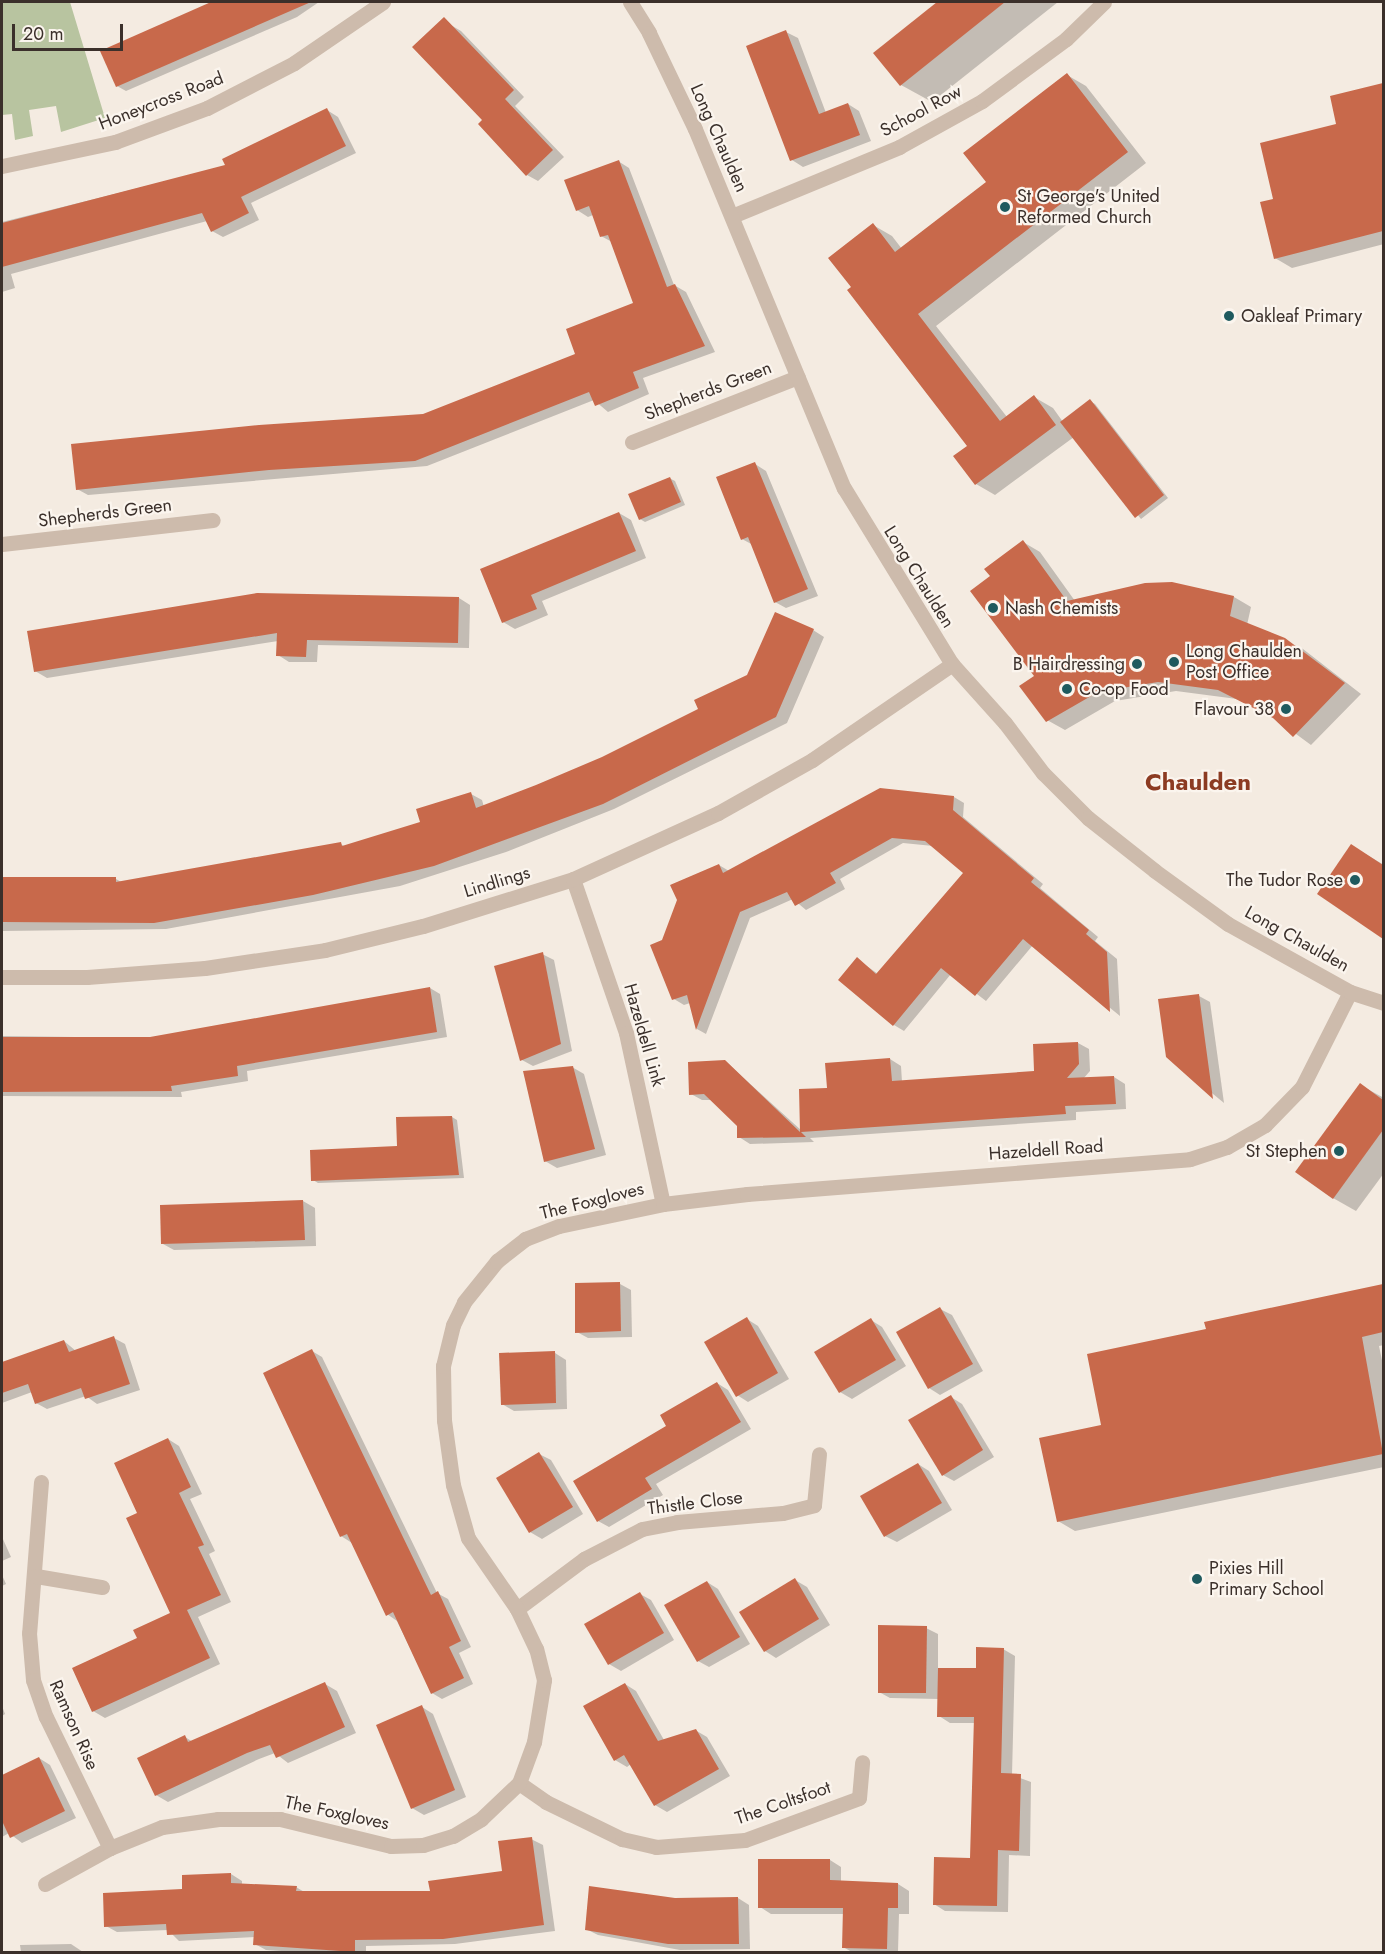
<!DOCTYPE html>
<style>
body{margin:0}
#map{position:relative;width:1385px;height:1954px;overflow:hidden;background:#f4ebe1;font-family:Jost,sans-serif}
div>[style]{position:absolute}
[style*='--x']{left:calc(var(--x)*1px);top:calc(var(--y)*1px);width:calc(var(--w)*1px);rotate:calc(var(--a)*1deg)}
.green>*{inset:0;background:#b8c4a0}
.shadow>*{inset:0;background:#0003}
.building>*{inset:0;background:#c8694b}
.minor>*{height:15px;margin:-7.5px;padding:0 7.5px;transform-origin:7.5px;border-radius:7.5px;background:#cdbbac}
.tertiary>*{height:15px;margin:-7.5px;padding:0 7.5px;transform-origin:7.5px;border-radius:7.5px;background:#cdbbac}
.dots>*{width:16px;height:16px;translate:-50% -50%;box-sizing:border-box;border:3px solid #fbf5ee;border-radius:50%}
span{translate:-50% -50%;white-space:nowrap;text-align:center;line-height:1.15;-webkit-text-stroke:4.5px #fbf5ee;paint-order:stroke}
.street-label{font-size:18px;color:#3b302b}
.poi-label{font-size:18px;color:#3b302b}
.left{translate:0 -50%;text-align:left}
.right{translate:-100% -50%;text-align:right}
.district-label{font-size:24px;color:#8c3b22;font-weight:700}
.frame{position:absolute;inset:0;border:3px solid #3b302b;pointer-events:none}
.scale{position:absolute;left:12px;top:24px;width:111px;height:27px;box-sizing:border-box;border:3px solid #3b302b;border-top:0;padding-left:8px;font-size:18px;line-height:21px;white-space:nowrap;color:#3b302b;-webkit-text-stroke:4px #fbf5ee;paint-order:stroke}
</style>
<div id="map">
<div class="green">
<i style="clip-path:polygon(2px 2px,70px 2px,105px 118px,61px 132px,56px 106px,29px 110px,33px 136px,15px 140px,12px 114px,2px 115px)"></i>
</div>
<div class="shadow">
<i style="clip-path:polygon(216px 2px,319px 2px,297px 17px,126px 91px,117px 86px,102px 52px)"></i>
<i style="clip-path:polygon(940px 2px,1058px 2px,932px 102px,901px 85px,880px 49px)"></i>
<i style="clip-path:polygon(449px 24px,461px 31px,524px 97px,515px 106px,564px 157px,538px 181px,527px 175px,484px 120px)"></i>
<i style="clip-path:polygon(786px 32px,798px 38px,826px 113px,848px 104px,859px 111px,871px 141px,803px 167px,792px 160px)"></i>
<i style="clip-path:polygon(1067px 75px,1086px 86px,1146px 163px,936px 326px,1007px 417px,1034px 397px,1053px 408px,1063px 422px,1090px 401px,1095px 404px,1168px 498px,1141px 519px,1074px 437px,995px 495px,976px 484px,955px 456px,969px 446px,853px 287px,873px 225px,892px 236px,902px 249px,988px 182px)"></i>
<i style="clip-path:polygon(1384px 84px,1384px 244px,1292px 268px,1275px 258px,1338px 125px,1332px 97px)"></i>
<i style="clip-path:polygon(327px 110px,338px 117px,356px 153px,251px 203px,259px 220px,223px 237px,212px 231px,207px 221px,11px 274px,15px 288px,2px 292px,2px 222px,227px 166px)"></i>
<i style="clip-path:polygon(618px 161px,629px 168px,674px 285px,686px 292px,715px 352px,643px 378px,649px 394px,608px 412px,594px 400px,427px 466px,88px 495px,77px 489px,423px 416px,577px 355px,635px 303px,612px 242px,601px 236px,593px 215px,588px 217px,577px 210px)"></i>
<i style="clip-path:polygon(755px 464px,766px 471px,818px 596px,786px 608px,775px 602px,753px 545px,742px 539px)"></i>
<i style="clip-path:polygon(669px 478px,675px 481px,685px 505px,645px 522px,640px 519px)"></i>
<i style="clip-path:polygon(619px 513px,631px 520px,646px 558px,542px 601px,548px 615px,515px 629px,503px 622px,482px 570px)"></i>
<i style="clip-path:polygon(1023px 542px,1040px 552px,1075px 601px,1234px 597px,1251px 607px,1247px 625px,1303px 649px,1361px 694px,1311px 745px,1277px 720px,1237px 699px,1176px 691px,1115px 701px,1065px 730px,1047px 720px,1036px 676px,992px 577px)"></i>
<i style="clip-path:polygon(459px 598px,470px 605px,469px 648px,318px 645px,317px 662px,289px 662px,278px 655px,278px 641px,47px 678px,35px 671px)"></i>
<i style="clip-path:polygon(813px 630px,824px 637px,787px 723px,614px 809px,506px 852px,400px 886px,166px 929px,2px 931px,2px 878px,116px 879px,123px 883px,341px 844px,345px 847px,422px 823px,471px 794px,482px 800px,484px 807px,603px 759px,700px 710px)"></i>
<i style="clip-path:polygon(954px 797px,964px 803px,963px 817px,1043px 884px,1040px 888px,1098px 937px,1095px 941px,1117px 959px,1120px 1016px,1033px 945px,986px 1001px,951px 974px,904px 1031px,894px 1025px,857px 959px,878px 974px,965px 873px,933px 846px,903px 843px,840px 879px,845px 889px,806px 910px,793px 899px,750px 918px,706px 1034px,697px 1029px,690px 1003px,684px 1005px,674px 999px,663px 941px,719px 865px,729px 871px)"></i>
<i style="clip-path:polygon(1352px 846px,1384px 865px,1384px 937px,1319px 894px)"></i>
<i style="clip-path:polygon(542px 954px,554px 960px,572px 1051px,533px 1066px,522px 1060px)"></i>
<i style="clip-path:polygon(430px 988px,440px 994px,447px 1037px,247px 1071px,248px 1081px,181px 1092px,182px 1097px,2px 1096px,2px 1036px,150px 1038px)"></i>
<i style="clip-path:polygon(1199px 996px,1210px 1002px,1224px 1103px,1167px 1056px)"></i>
<i style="clip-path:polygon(1078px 1043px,1089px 1049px,1090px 1071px,1083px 1079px,1114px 1077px,1125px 1084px,1126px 1109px,1076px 1112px,1076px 1120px,810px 1138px,814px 1142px,750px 1144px,739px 1137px,739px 1126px,712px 1100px,702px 1100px,691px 1094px,725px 1061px,802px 1131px,829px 1089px,890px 1059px,901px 1066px,902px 1082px,1036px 1073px)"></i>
<i style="clip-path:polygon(572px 1067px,584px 1074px,606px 1155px,557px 1168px,545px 1161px)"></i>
<i style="clip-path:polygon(1360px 1085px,1384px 1098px,1384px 1173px,1356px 1211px,1333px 1198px)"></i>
<i style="clip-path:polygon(452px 1117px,457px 1120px,464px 1178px,318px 1183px,313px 1180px,399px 1147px)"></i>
<i style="clip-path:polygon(303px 1201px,315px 1208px,316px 1246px,174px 1250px,163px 1244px,162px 1206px)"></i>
<i style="clip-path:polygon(620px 1284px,631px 1290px,632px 1337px,588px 1338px,577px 1332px)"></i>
<i style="clip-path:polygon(1380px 1286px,1384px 1288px,1384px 1345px,1379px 1346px,1384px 1370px,1384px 1467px,1075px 1531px,1058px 1521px,1103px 1426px,1207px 1331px)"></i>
<i style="clip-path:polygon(940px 1309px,952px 1315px,983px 1371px,940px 1395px,929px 1388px)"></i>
<i style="clip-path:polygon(747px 1319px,758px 1326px,789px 1379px,748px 1402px,737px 1395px)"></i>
<i style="clip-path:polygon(871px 1320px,882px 1327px,906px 1366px,852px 1399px,840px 1392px)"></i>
<i style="clip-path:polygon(114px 1338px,125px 1344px,140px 1390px,97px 1404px,86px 1396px,47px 1409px,36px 1403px,32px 1392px,2px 1403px,2px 1363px,64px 1341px,76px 1351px)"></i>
<i style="clip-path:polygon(312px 1351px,322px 1357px,437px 1593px,448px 1599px,471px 1647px,459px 1653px,473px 1684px,442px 1699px,432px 1693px,397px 1621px,387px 1614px,352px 1543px,341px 1536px)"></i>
<i style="clip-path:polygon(555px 1353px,566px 1360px,567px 1409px,514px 1411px,502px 1404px)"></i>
<i style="clip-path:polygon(717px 1383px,728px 1390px,751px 1429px,656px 1484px,663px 1495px,609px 1527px,598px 1521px,668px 1426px)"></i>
<i style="clip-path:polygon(951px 1397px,962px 1404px,994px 1457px,954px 1481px,943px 1475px)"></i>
<i style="clip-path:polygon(168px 1439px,179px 1446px,202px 1494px,190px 1499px,215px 1551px,209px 1554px,231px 1602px,198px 1617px,220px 1664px,105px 1718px,93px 1711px,139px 1638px,172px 1613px)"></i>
<i style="clip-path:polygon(539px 1454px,551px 1460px,583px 1514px,542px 1539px,530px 1532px)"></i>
<i style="clip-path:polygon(918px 1464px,929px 1471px,952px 1510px,897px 1542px,885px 1536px)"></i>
<i style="clip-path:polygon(2px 1537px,11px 1557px,2px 1561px)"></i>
<i style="clip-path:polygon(2px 1575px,6px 1584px,2px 1586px)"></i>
<i style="clip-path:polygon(795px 1580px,807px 1587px,830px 1625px,776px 1658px,765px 1651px)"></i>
<i style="clip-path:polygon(707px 1582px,718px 1589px,750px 1644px,709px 1667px,698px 1661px)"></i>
<i style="clip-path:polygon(640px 1594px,651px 1600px,674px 1640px,621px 1671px,609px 1664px)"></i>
<i style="clip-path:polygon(926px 1628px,938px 1634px,938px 1670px,977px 1670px,1003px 1649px,1015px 1656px,1012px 1775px,1031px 1782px,1030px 1856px,1009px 1855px,1008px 1912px,945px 1911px,934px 1904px,971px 1860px,976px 1723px,950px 1723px,939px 1716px,939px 1699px,890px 1698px,879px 1692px)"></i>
<i style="clip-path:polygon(325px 1684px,337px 1691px,356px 1733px,288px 1763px,275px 1753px,259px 1759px,168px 1802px,156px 1795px,185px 1737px,193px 1742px)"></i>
<i style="clip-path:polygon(625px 1684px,636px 1691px,664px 1740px,695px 1730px,707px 1737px,730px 1776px,667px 1812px,655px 1805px,631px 1764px,627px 1767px,615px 1760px)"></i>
<i style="clip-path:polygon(2px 1706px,5px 1714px,2px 1716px)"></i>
<i style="clip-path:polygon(422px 1707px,433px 1714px,466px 1797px,424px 1815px,412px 1808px)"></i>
<i style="clip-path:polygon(39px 1758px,50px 1765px,76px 1818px,22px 1843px,9px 1833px,2px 1837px,2px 1779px)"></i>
<i style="clip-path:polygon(531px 1839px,543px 1845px,555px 1931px,455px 1944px,366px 1946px,366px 1952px,297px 1952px,266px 1950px,255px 1944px,255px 1937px,179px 1941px,168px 1930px,117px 1932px,106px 1926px,184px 1890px,231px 1874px,242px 1881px,242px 1885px,296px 1887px,306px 1893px,432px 1893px,504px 1872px)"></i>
<i style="clip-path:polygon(830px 1860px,841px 1867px,841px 1882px,898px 1884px,909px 1891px,909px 1914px,899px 1914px,898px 1952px,852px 1952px,843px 1947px,844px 1914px,771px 1914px,760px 1907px)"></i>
<i style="clip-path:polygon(738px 1898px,749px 1905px,750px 1949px,680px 1950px,598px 1935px,586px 1929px,675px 1900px)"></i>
<i style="clip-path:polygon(71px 1944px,83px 1952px,21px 1952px,20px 1945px)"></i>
</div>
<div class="building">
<i style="clip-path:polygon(211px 2px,311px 2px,116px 87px,100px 51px)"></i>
<i style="clip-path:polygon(937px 2px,1005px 2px,900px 86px,873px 53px)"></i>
<i style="clip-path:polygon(444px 17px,514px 90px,505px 99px,553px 150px,526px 176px,478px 124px,482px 120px,412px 47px)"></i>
<i style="clip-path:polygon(786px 30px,819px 114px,848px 103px,860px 135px,790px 161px,746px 46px)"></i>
<i style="clip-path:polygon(1067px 73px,1128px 152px,918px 314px,1000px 421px,1034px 395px,1056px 425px,975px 485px,953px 456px,967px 446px,847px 290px,851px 287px,828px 258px,873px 223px,895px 252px,986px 182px,963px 153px)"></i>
<i style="clip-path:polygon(1383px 83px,1383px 231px,1274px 259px,1260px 202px,1273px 199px,1260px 143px,1336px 124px,1330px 96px)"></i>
<i style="clip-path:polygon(327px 108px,346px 146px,241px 197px,249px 213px,211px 232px,202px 213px,2px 267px,2px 223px,225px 165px,222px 159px)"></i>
<i style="clip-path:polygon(619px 160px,667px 287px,675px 284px,705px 346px,633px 372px,639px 388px,595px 406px,589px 392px,415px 461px,269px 470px,76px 490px,71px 444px,259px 425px,423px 414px,575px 354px,566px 329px,633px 303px,608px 235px,600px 237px,589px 206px,576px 211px,564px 180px)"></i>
<i style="clip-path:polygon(1090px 399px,1164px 495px,1135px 518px,1060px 422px)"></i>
<i style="clip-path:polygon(755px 462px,808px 589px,774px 603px,748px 537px,741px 540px,716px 477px)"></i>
<i style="clip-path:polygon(670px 477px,681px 502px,639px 520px,628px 494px)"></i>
<i style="clip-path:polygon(619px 512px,636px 551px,531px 595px,537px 609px,502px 623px,480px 569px)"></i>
<i style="clip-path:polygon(1023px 540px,1067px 601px,1145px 583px,1172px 582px,1234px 596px,1230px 616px,1285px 638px,1345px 683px,1293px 737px,1273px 718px,1218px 690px,1158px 682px,1098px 692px,1046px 722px,1019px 686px,1034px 676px,970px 591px,990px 576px,984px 569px)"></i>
<i style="clip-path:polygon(257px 593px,459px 597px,458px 643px,307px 640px,306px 657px,276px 656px,277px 633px,34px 672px,27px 631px)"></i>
<i style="clip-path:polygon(775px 612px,814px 629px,776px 717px,603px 804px,434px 866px,313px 895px,154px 923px,2px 922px,2px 877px,116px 877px,116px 882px,341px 842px,342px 846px,420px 822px,416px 809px,471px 792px,476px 808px,536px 785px,602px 757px,698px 709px,694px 700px,747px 675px)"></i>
<i style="clip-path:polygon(880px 788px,954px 796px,953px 810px,1034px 878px,1031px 882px,1089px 930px,1086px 934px,1107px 952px,1110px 1012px,1023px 939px,975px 996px,941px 968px,893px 1026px,838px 980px,857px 957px,876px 974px,963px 873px,925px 841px,892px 838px,830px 873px,836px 883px,795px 906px,787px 892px,740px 912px,696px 1030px,687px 995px,672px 1000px,650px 945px,662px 940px,677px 900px,670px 885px,719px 864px,723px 873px)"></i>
<i style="clip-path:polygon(1351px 844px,1383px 865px,1383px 939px,1317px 894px)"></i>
<i style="clip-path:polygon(543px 952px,561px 1044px,520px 1061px,494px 966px)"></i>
<i style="clip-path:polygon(430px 987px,437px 1032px,237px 1066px,238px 1076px,171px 1086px,172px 1091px,2px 1092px,3px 1037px,150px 1037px)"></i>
<i style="clip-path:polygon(1199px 994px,1205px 1040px,1213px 1099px,1166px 1057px,1158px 999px)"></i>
<i style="clip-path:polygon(1078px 1042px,1079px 1064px,1067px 1078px,1114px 1076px,1116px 1104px,1065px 1106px,1066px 1114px,801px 1132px,806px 1137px,737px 1138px,737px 1126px,704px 1094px,689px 1095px,688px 1062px,725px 1060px,800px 1132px,799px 1089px,827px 1088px,825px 1063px,890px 1058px,892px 1081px,1034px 1071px,1033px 1044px)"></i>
<i style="clip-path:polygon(573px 1066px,595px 1149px,544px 1162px,523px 1071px)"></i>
<i style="clip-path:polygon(1360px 1083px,1383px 1100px,1383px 1130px,1333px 1199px,1295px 1172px)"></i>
<i style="clip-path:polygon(452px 1116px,459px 1175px,311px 1181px,310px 1150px,397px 1146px,396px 1117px)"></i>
<i style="clip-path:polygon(303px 1200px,305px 1240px,161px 1244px,160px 1205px)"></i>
<i style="clip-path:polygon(620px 1282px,621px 1331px,575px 1333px,575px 1283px)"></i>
<i style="clip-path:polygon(1383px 1284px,1383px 1332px,1362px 1337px,1383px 1454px,1057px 1522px,1039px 1438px,1101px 1425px,1087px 1354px,1206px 1329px,1204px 1322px)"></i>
<i style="clip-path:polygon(940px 1307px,973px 1364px,928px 1389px,896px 1332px)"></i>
<i style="clip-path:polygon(747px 1317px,778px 1373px,736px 1397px,704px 1342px)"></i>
<i style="clip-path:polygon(871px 1318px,896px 1360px,839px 1393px,814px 1352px)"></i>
<i style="clip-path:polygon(114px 1336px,130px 1384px,85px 1399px,81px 1388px,35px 1404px,28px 1384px,2px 1393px,2px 1362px,64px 1340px,69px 1352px)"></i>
<i style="clip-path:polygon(312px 1349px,431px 1595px,438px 1591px,461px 1641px,449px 1647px,464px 1678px,431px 1694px,393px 1612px,386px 1616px,347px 1534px,340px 1537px,263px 1373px)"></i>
<i style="clip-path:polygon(555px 1351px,556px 1403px,501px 1405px,499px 1353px)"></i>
<i style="clip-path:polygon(717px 1382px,741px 1422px,645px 1478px,652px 1489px,597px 1522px,573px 1481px,666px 1426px,660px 1415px)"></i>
<i style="clip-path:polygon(951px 1395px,983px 1450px,942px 1476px,908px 1420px)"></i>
<i style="clip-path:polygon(168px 1438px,191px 1487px,179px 1493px,204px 1545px,198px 1547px,221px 1595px,187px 1610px,210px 1658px,92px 1712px,72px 1668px,137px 1638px,133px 1630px,170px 1613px,126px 1518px,137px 1513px,114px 1463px)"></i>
<i style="clip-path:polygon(539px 1452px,573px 1507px,529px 1533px,496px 1478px)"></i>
<i style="clip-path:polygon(918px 1463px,942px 1503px,884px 1537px,860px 1496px)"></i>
<i style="clip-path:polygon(795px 1578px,819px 1619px,764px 1652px,739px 1612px)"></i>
<i style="clip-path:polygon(707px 1581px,740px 1637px,697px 1662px,664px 1605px)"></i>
<i style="clip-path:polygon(640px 1592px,664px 1633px,608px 1665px,584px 1624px)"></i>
<i style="clip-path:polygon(878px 1625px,927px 1626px,926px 1693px,878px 1693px)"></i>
<i style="clip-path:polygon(976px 1647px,1004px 1648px,1001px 1773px,1021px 1774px,1019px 1851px,998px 1850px,997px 1906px,933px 1905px,934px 1857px,970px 1858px,974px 1717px,937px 1717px,938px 1668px,976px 1668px)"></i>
<i style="clip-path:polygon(325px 1682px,345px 1727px,276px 1758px,270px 1745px,247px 1753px,155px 1796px,137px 1758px,185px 1735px,188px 1742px)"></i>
<i style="clip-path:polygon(625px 1683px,658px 1741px,696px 1729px,719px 1769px,654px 1806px,624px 1755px,614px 1761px,583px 1706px)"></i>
<i style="clip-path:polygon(422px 1705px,455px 1790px,411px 1809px,376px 1725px)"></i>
<i style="clip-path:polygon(39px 1757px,65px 1811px,10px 1838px,2px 1821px,2px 1775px)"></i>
<i style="clip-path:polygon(532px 1837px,544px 1925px,443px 1939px,355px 1940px,355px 1952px,253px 1945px,254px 1931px,167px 1935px,166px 1924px,104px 1927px,103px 1893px,182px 1889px,182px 1875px,231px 1873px,231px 1883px,297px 1886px,296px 1891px,430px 1891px,428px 1881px,502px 1871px,498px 1841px)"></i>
<i style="clip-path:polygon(758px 1859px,830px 1859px,830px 1880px,898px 1883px,898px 1908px,888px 1908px,887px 1949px,842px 1948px,843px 1908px,758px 1908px)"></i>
<i style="clip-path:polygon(589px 1886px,675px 1898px,738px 1897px,739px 1944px,668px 1944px,585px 1930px)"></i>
</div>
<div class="minor">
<i style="--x:2;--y:166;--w:116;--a:-12"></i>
<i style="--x:115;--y:142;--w:98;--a:-20.3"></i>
<i style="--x:207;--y:108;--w:98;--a:-27.3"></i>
<i style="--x:294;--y:63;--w:108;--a:-34.4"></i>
<i style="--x:732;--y:216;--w:181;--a:-22.4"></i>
<i style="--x:899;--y:147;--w:95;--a:-29"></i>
<i style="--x:982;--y:101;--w:104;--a:-36.4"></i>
<i style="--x:1066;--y:39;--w:53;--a:-44.2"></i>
<i style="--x:632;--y:442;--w:178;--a:-21.4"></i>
<i style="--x:2;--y:544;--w:212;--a:-6.5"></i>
<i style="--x:573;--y:879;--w:163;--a:71"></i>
<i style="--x:626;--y:1033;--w:175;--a:77.8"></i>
<i style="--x:2;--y:977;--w:85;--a:0"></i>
<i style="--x:87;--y:977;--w:118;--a:-4.4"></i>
<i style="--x:205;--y:968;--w:121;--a:-8.5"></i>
<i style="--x:325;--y:950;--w:101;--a:-13.8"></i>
<i style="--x:423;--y:926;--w:157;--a:-17.4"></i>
<i style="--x:573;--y:879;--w:159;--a:-24.5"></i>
<i style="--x:718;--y:813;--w:108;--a:-29.4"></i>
<i style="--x:812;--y:760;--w:170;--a:-34.4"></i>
<i style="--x:41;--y:1482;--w:151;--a:94.5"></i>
<i style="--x:29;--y:1633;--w:47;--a:85.1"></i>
<i style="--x:33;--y:1680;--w:39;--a:71"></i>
<i style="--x:46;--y:1717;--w:146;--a:64"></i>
<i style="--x:36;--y:1576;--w:67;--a:9.5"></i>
<i style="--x:517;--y:1609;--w:84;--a:-36.7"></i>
<i style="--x:584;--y:1559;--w:65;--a:-27.3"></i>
<i style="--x:642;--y:1529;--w:36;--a:-11"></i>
<i style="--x:677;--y:1522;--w:106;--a:-4.9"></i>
<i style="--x:783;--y:1513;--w:32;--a:-14"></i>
<i style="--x:814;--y:1505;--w:51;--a:-84.4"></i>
<i style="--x:519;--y:1783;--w:33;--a:35"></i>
<i style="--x:546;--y:1802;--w:85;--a:26"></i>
<i style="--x:622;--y:1839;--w:35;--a:13"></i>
<i style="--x:656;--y:1847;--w:89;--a:-4.5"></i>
<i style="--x:745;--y:1840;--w:121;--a:-20.2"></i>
<i style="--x:859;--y:1798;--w:36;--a:-85"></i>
<i style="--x:45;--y:1884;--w:74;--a:-29"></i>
<i style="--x:110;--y:1848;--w:56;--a:-22"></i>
<i style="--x:162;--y:1827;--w:57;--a:-8.1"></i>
<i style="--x:218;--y:1819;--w:62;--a:0"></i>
<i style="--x:280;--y:1819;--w:114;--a:13.7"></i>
<i style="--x:391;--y:1846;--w:32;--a:-2"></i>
<i style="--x:423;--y:1845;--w:31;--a:-17"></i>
<i style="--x:453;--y:1836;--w:33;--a:-31"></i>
<i style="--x:481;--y:1819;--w:52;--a:-43.5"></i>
<i style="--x:519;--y:1783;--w:44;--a:-69.9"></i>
<i style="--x:534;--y:1742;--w:63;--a:-80.8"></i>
<i style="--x:544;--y:1680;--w:32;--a:-104"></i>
<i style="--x:536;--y:1649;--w:44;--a:-115.4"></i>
<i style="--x:517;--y:1609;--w:86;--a:-124.6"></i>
<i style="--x:468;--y:1538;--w:55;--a:-105.8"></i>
<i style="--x:453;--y:1485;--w:66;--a:-97.9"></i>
<i style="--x:444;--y:1420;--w:54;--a:-91.1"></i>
<i style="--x:443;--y:1366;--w:42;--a:-76.3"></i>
<i style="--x:453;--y:1325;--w:25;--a:-64"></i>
<i style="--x:464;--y:1302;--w:53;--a:-51.2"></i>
<i style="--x:497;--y:1261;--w:36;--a:-38"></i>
<i style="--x:525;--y:1239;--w:36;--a:-21"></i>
<i style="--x:559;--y:1226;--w:106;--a:-11.9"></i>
<i style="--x:663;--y:1204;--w:85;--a:-6.8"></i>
<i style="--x:747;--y:1194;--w:444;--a:-4.5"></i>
<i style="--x:1190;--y:1159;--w:39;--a:-18"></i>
<i style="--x:1227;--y:1147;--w:44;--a:-30.1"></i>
<i style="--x:1265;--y:1125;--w:53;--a:-45.8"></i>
<i style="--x:1302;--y:1087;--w:106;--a:-63.2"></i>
</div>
<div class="tertiary">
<i style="--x:630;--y:2;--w:36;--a:58"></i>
<i style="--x:649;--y:33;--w:106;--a:64.4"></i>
<i style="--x:695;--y:129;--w:389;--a:67.5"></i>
<i style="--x:844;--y:488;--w:206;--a:58.5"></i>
<i style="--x:952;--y:664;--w:79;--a:48.1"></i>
<i style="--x:1005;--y:723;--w:63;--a:52.8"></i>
<i style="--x:1043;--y:773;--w:64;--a:45"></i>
<i style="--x:1088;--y:818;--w:85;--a:38.3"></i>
<i style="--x:1155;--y:871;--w:90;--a:36"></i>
<i style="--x:1228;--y:924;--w:140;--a:29.1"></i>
<i style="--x:1350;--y:992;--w:36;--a:18"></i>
</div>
<div class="dots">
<i style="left:1005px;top:207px;background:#1f5a5e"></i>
<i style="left:1229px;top:316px;background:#1f5a5e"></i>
<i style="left:993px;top:608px;background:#1f5a5e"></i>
<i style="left:1174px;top:662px;background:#1f5a5e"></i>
<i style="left:1137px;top:664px;background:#1f5a5e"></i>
<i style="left:1067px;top:689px;background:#1f5a5e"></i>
<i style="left:1286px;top:709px;background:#1f5a5e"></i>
<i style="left:1355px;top:880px;background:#1f5a5e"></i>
<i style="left:1339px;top:1151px;background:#1f5a5e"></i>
<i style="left:1197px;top:1579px;background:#1f5a5e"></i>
</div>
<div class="street-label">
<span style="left:161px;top:101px;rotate:-21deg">Honeycross Road</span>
<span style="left:921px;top:111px;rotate:-28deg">School Row</span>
<span style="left:719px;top:138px;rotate:66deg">Long Chaulden</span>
<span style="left:708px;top:391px;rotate:-21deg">Shepherds Green</span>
<span style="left:105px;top:513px;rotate:-7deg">Shepherds Green</span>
<span style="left:919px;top:577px;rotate:58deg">Long Chaulden</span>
<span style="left:497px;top:882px;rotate:-17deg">Lindlings</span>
<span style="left:1297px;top:939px;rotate:29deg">Long Chaulden</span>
<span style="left:644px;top:1035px;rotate:74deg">Hazeldell Link</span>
<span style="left:1046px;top:1150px;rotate:-4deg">Hazeldell Road</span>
<span style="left:592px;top:1201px;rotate:-14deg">The Foxgloves</span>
<span style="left:695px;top:1503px;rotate:-7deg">Thistle Close</span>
<span style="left:74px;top:1725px;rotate:66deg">Ramson Rise</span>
<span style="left:783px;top:1803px;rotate:-19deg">The Coltsfoot</span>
<span style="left:337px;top:1813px;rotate:12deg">The Foxgloves</span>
</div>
<div class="poi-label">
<span class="left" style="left:1017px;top:207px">St George's United<br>Reformed Church</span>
<span class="left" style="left:1241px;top:316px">Oakleaf Primary</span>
<span class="left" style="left:1005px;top:608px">Nash Chemists</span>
<span class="left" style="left:1186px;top:662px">Long Chaulden<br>Post Office</span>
<span class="right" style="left:1125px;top:664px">B Hairdressing</span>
<span class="left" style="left:1079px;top:689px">Co-op Food</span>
<span class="right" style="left:1274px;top:709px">Flavour 38</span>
<span class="right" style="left:1343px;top:880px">The Tudor Rose</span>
<span class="right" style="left:1327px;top:1151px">St Stephen</span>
<span class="left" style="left:1209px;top:1579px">Pixies Hill<br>Primary School</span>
</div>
<div class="district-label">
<span style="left:1198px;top:782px">Chaulden</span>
</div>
<div class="frame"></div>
<div class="scale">20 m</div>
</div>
